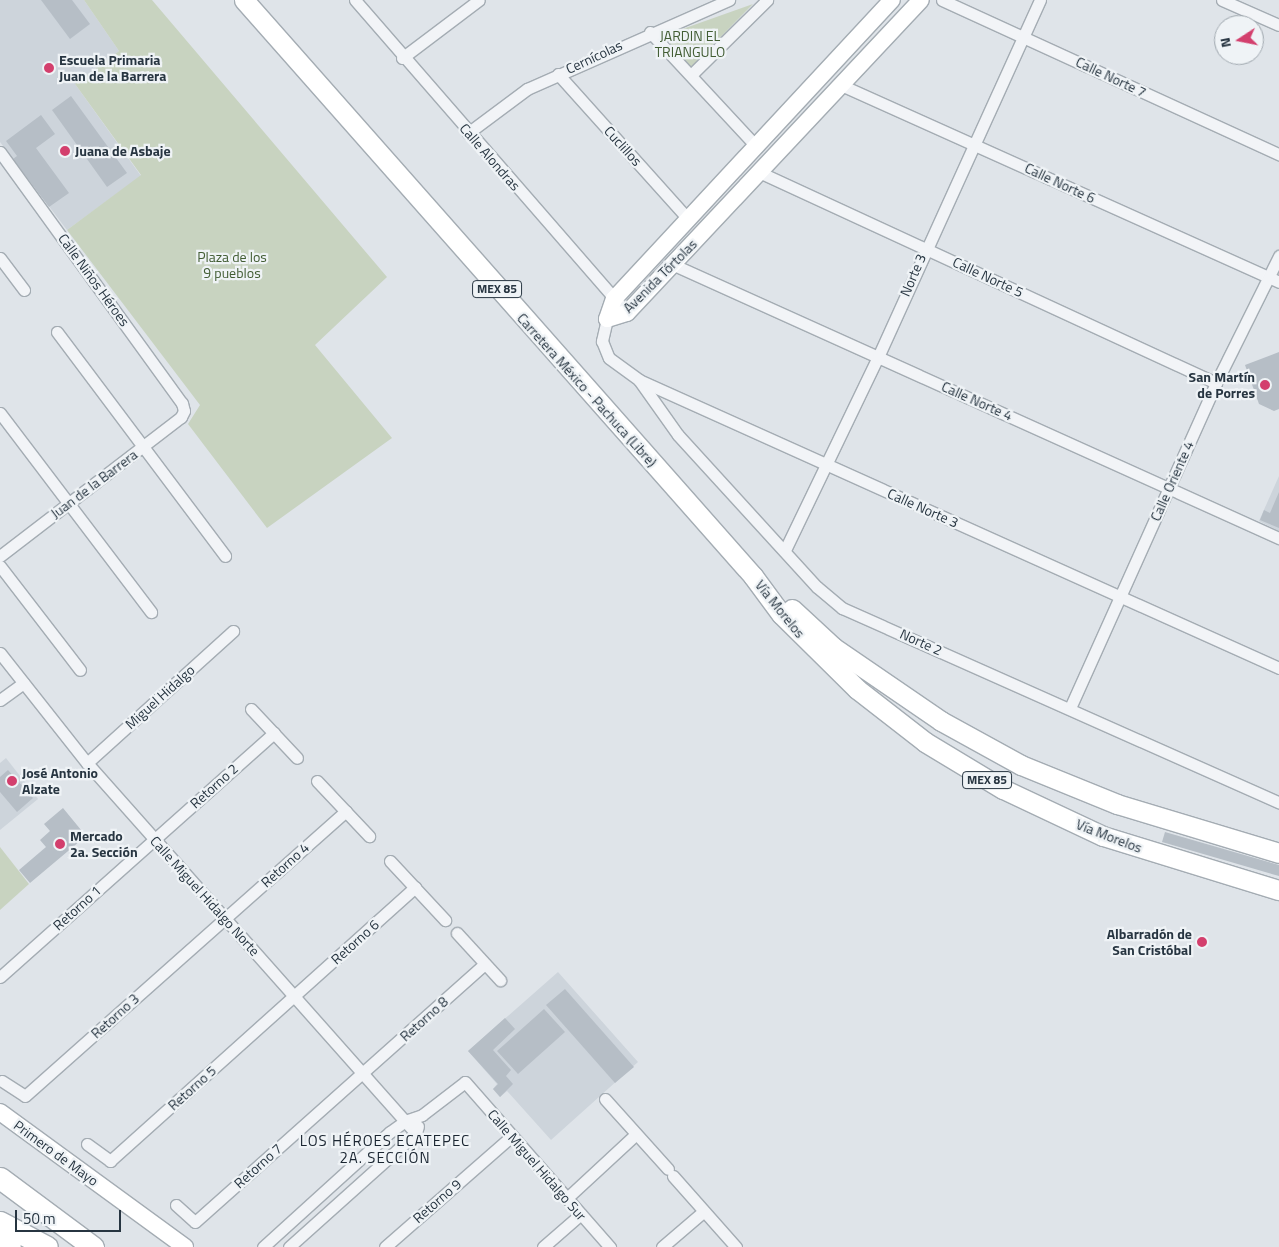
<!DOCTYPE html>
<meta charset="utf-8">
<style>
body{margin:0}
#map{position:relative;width:1279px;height:1247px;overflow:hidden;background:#dfe4e9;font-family:"Titillium Web",sans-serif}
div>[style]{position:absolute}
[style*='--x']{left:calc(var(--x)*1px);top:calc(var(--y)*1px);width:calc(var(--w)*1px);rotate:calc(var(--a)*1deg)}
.built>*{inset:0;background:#cdd4db}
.green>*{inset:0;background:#c8d3c0}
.building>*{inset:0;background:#b6bec6}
.roads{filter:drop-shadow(1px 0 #a4acb3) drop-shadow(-1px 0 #a4acb3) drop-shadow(0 1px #a4acb3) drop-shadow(0 -1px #a4acb3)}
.street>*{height:11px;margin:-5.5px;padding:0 5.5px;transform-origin:5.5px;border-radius:5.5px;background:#f2f4f7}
.secondary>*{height:16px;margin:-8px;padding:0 8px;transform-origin:8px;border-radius:8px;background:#fff}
.primary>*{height:19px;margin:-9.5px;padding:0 9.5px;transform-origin:9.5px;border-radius:9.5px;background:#fff}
.highway>*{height:21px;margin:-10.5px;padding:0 10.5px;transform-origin:10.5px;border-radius:10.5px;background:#fff}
.dots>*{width:14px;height:14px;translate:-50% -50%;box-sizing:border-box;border:2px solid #eff3f6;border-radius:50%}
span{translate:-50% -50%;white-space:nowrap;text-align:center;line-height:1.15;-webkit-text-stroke:4.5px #eff3f6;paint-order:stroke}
.shield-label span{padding:1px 4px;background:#eff3f6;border:1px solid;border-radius:4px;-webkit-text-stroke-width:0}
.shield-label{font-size:12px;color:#273541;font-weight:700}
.park-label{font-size:14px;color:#425d34}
.street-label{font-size:14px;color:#273541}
.poi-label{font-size:14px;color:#273541;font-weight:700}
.left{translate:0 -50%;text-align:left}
.right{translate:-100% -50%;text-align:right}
.neighbourhood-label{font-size:15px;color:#1a2531;letter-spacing:1px}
.north{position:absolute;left:1214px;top:15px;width:50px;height:50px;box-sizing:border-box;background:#eff3f6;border:1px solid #9fa7ae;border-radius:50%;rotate:259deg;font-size:14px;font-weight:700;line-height:20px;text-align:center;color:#273541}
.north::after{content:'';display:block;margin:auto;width:18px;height:22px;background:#d33f6d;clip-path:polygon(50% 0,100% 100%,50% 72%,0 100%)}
.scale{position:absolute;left:15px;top:1210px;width:106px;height:22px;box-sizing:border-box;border:2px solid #273541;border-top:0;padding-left:6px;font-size:15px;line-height:18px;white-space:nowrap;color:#273541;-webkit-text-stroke:4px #eff3f6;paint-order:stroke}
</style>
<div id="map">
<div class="built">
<i style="clip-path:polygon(0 0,84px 0,119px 51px,75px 84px,141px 176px,67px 230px,0 142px)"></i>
<i style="clip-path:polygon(1279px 476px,1279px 531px,1259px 521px)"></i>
<i style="clip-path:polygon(6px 758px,38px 799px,0 830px,0 763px)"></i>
<i style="clip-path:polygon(558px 972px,638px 1062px,551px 1140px,507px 1091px,500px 1097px,493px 1089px,497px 1084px,468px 1051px)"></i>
</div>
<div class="green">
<i style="clip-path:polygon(84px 0,152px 0,387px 277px,315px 345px,392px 438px,267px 528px,188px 424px,200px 405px,67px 230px,141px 175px,75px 84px,119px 51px)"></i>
<i style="clip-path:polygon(753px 4px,690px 68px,660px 37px)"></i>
<i style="clip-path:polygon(0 847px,29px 884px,0 910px)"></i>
</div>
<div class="building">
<i style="clip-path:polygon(41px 0,72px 0,90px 24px,70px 39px)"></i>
<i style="clip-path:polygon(71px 96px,127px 173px,107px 187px,52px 110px)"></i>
<i style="clip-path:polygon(41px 115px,55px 134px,36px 148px,69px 193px,49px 207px,13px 159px,17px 156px,6px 141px)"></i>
<i style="clip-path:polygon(1279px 352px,1279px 409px,1274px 411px,1259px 404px,1245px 365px)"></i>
<i style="clip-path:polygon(1279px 492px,1279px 528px,1260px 520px,1264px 510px,1270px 513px)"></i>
<i style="clip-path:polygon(8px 770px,33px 798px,17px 812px,0 792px,0 777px)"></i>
<i style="clip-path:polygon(63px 808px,86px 836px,30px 883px,19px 870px,46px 847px,40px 840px,50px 831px,44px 824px)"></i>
<i style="clip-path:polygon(1165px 832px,1279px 865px,1279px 876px,1162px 842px)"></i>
<i style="clip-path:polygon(565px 989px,634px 1067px,615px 1083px,546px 1005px)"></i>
<i style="clip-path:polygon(544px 1009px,565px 1032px,518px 1074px,497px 1051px)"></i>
<i style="clip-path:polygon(505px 1018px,515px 1029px,493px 1050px,511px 1070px,506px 1076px,513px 1084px,500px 1097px,493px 1089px,498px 1084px,468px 1051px)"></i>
</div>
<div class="roads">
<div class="street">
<i style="--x:355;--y:0;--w:403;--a:49"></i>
<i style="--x:942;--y:0;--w:371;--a:24.6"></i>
<i style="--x:1222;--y:0;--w:62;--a:23.7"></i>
<i style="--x:650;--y:32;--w:157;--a:47.1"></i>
<i style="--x:402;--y:58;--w:96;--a:-37"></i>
<i style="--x:558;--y:74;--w:195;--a:48.1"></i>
<i style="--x:691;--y:75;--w:107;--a:-44.6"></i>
<i style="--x:841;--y:85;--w:480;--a:24.2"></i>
<i style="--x:468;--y:133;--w:74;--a:-36.7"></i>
<i style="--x:527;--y:89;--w:221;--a:-23.8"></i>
<i style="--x:0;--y:152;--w:310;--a:54.1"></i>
<i style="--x:182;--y:403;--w:8;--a:76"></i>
<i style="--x:184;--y:411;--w:7;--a:117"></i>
<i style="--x:181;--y:417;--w:228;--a:142.5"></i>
<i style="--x:759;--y:172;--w:503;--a:24.78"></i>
<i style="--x:0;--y:258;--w:40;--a:53"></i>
<i style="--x:674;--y:265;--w:664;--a:24.29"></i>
<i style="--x:607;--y:319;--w:23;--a:103"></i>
<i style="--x:602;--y:341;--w:18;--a:68"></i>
<i style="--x:609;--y:358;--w:37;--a:36"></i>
<i style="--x:639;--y:380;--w:702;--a:24.23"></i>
<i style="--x:57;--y:332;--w:280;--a:53.1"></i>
<i style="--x:639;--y:380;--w:67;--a:54.7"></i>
<i style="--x:678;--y:435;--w:206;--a:47.6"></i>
<i style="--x:817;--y:587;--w:33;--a:40"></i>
<i style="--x:842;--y:608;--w:479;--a:24"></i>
<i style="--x:0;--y:413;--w:250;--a:52.8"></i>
<i style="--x:785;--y:550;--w:214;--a:-64.3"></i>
<i style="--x:878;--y:357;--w:392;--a:-65.6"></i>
<i style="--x:0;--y:566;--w:131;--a:52.4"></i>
<i style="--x:0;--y:653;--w:140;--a:51.7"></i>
<i style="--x:87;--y:763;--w:495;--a:48.4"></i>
<i style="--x:0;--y:700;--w:29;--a:-36"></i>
<i style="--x:1070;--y:708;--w:356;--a:-65.8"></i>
<i style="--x:1216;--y:383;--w:142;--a:-63.6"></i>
<i style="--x:251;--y:709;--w:67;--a:46.8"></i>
<i style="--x:87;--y:763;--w:197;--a:-42.1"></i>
<i style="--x:317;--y:781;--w:76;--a:46.6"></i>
<i style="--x:390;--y:861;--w:81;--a:47"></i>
<i style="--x:457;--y:933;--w:64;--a:47.5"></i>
<i style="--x:0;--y:977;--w:367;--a:-41.7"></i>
<i style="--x:2;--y:1081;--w:27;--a:33"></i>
<i style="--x:25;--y:1096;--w:429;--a:-41.6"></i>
<i style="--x:605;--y:1099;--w:94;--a:48"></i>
<i style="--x:87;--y:1144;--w:29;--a:36"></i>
<i style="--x:110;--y:1161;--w:410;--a:-41.9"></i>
<i style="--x:673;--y:1176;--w:95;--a:48.4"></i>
<i style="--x:567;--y:1198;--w:94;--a:-42.8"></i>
<i style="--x:176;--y:1205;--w:25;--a:42"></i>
<i style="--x:195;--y:1222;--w:388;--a:-41.7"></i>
<i style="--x:263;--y:1247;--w:171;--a:-42.2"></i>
<i style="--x:390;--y:1132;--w:19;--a:-36"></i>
<i style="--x:405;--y:1121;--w:18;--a:-19"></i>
<i style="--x:422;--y:1115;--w:54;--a:-37.5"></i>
<i style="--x:465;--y:1082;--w:220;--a:48.7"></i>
<i style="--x:289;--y:1247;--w:171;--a:-41.9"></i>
<i style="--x:416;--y:1133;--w:7;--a:-74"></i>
<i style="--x:385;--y:1247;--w:169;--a:-41.2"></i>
<i style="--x:543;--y:1247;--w:50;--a:-41"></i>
<i style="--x:662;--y:1247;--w:55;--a:-40.6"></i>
</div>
<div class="secondary">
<i style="--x:607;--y:319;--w:21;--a:-17"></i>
<i style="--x:627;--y:313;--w:429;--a:-46.8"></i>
<i style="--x:607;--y:319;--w:21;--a:-71"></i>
<i style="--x:614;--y:299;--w:408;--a:-47.1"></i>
<i style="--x:0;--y:1112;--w:229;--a:36.1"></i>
</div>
<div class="primary">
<i style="--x:244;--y:0;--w:769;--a:48.53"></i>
<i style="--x:753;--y:576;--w:47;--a:53.6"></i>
<i style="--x:781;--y:614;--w:107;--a:44.6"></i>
<i style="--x:857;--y:689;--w:86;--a:37.9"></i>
<i style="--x:925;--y:742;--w:91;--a:31.1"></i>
<i style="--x:1003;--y:789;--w:110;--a:25.2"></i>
<i style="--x:1103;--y:836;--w:184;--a:17.1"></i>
<i style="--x:792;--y:609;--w:56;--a:42.8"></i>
<i style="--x:833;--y:647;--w:131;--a:34.4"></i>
<i style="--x:941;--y:721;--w:91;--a:28.8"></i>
<i style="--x:1021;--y:765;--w:104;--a:22.1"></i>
<i style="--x:1117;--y:804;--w:169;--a:16.8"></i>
</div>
<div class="highway">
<i style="--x:0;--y:1178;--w:116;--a:36.6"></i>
<i style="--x:0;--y:1222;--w:53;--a:28"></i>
<i style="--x:0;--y:1240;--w:12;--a:35"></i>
</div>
</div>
<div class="dots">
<i style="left:49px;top:68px;background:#d33f6d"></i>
<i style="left:65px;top:151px;background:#d33f6d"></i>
<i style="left:1265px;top:385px;background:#d33f6d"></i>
<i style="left:12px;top:781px;background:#d33f6d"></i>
<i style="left:60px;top:844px;background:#d33f6d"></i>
<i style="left:1202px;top:942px;background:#d33f6d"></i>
</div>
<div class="shield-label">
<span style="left:497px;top:289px">MEX 85</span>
<span style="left:987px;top:780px">MEX 85</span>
</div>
<div class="park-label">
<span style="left:690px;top:44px">JARDIN EL<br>TRIANGULO</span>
<span style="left:232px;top:265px">Plaza de los<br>9 pueblos</span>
</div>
<div class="street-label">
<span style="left:594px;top:57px;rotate:-25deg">Cernícolas</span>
<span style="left:1111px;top:77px;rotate:25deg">Calle Norte 7</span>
<span style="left:623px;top:146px;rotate:48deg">Cuclillos</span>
<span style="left:490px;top:157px;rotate:49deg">Calle Alondras</span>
<span style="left:1060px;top:183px;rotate:25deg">Calle Norte 6</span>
<span style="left:913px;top:275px;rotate:-67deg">Norte 3</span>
<span style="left:660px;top:276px;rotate:-45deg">Avenida Tórtolas</span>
<span style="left:988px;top:277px;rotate:25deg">Calle Norte 5</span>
<span style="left:94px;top:280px;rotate:54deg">Calle Niños Héroes</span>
<span style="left:587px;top:390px;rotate:48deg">Carretera México - Pachuca (Libre)</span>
<span style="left:977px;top:401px;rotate:24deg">Calle Norte 4</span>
<span style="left:1172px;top:481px;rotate:-66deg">Calle Oriente 4</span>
<span style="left:94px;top:484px;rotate:-37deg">Juan de la Barrera</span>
<span style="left:923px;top:508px;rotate:24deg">Calle Norte 3</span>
<span style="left:780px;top:609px;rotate:51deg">Vía Morelos</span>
<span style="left:921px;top:642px;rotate:24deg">Norte 2</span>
<span style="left:160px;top:697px;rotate:-42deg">Miguel Hidalgo</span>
<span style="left:214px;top:786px;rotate:-42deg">Retorno 2</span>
<span style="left:1109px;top:836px;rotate:21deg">Vía Morelos</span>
<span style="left:285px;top:865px;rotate:-42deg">Retorno 4</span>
<span style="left:205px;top:896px;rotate:48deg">Calle Miguel Hidalgo Norte</span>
<span style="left:77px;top:908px;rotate:-42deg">Retorno 1</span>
<span style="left:355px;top:942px;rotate:-42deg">Retorno 6</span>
<span style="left:115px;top:1016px;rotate:-42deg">Retorno 3</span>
<span style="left:424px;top:1019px;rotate:-42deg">Retorno 8</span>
<span style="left:192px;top:1088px;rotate:-42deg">Retorno 5</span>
<span style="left:56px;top:1153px;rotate:36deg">Primero de Mayo</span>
<span style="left:537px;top:1165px;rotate:49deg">Calle Miguel Hidalgo Sur</span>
<span style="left:258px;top:1166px;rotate:-42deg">Retorno 7</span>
<span style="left:437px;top:1201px;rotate:-41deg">Retorno 9</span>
</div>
<div class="poi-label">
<span class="left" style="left:59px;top:68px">Escuela Primaria<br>Juan de la Barrera</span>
<span class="left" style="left:75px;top:151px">Juana de Asbaje</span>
<span class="right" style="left:1255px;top:385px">San Martín<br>de Porres</span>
<span class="left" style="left:22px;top:781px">José Antonio<br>Alzate</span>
<span class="left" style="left:70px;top:844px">Mercado<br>2a. Sección</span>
<span class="right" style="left:1192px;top:942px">Albarradón de<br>San Cristóbal</span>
</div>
<div class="neighbourhood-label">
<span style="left:385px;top:1149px">LOS HÉROES ECATEPEC<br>2A. SECCIÓN</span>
</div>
<div class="north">N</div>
<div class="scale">50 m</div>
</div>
